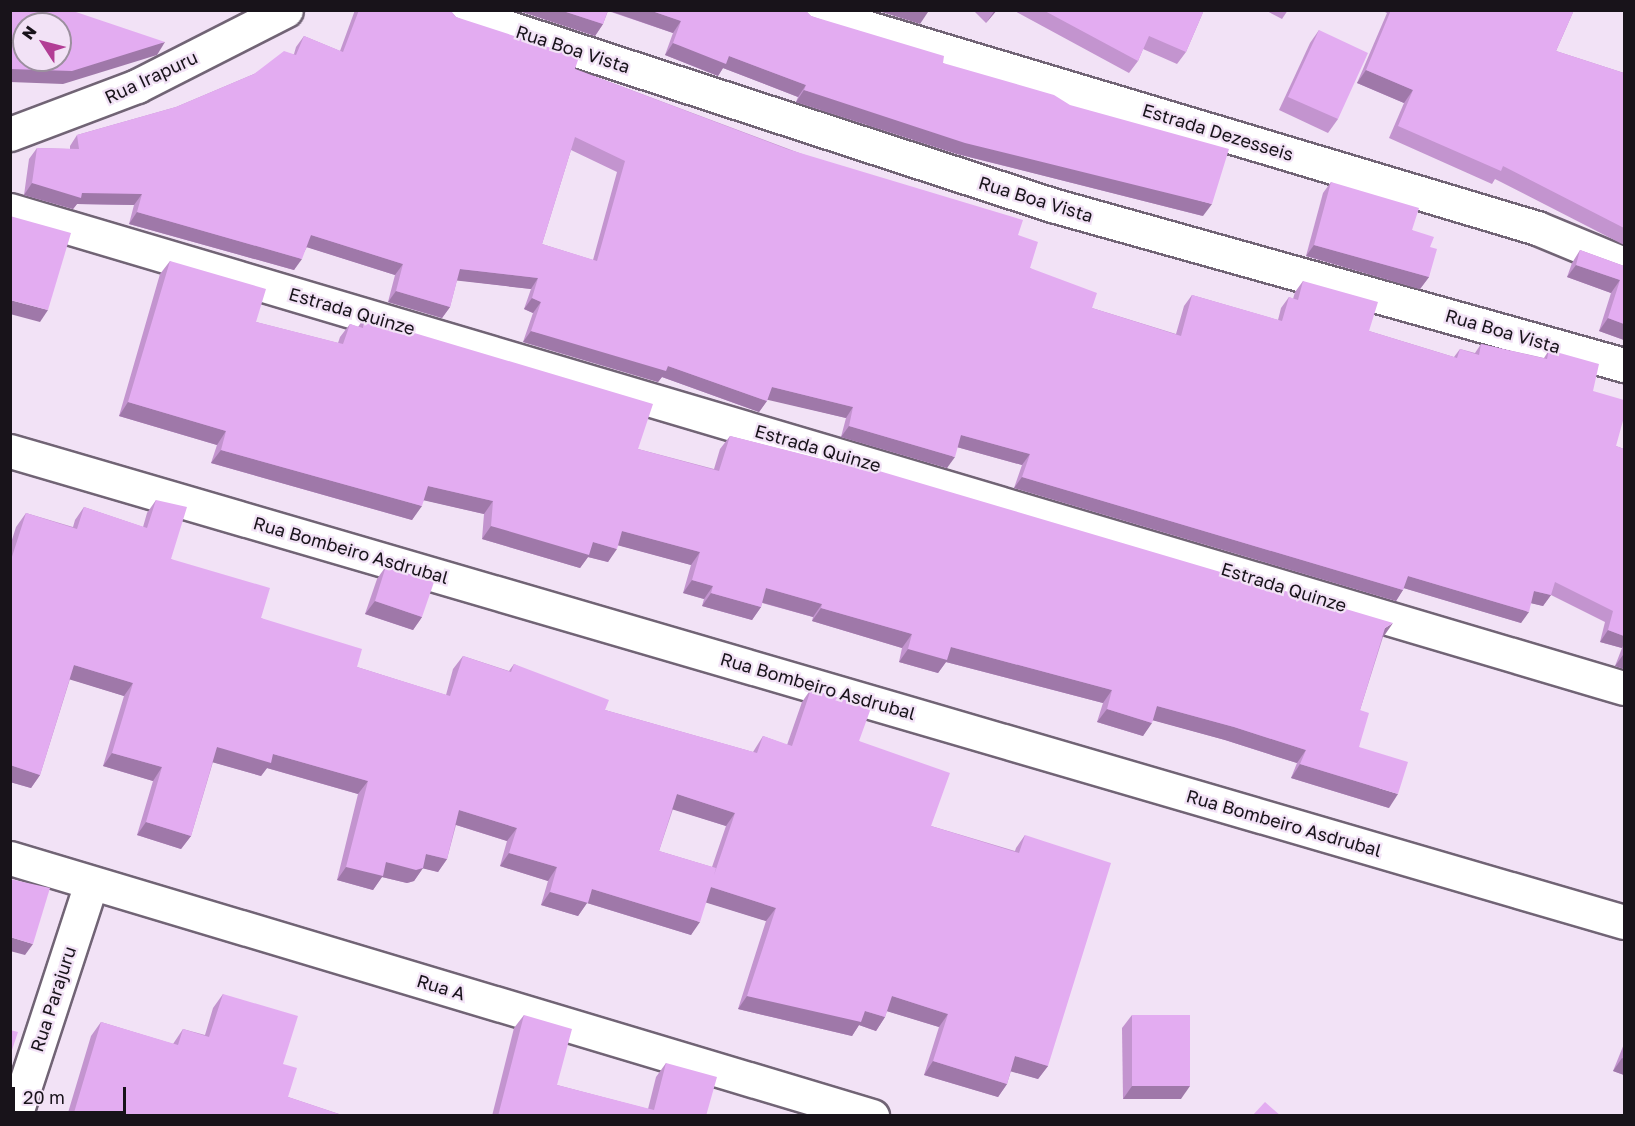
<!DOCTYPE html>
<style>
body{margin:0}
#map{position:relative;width:1635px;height:1126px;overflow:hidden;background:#f2e2f6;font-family:"Golos Text",sans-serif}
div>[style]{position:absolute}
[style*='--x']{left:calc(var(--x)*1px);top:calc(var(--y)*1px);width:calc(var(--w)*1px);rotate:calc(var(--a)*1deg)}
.roads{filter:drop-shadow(2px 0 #716475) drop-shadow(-2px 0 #716475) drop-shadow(0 2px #716475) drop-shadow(0 -2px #716475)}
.minor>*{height:33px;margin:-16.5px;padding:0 16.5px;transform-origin:16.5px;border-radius:16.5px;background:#fff}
.wall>*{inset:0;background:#c394cf}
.shaded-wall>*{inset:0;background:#9f78a9}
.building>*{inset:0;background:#e3acf1}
span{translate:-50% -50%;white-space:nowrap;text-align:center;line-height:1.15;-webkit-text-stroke:4.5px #f2e2f6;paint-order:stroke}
.street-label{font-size:18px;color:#18131a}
.frame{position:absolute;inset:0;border:12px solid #18131a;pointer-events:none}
.north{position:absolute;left:12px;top:12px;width:60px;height:60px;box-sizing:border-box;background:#f2e2f6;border:2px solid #9b8f9e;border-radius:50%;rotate:306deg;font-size:16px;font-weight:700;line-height:24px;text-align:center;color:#18131a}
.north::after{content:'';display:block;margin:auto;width:21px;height:27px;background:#b23d95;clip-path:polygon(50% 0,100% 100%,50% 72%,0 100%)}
.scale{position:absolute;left:12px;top:1087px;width:114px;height:27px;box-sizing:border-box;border:3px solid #18131a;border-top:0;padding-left:8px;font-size:18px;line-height:21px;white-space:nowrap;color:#18131a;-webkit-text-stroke:4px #f2e2f6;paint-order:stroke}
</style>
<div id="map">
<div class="roads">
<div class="minor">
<i style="--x:454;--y:10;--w:629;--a:18.06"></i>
<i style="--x:1052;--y:205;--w:594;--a:15.63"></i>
<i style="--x:808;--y:10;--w:761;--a:16.65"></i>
<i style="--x:1537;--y:228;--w:94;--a:22.5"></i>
<i style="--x:10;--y:134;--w:136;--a:-20.7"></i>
<i style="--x:137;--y:86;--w:167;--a:-27"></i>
<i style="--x:10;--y:210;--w:1683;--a:16.5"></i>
<i style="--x:10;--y:451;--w:1681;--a:16.27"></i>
<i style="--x:10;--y:858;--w:900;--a:16.66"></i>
<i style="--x:15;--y:1116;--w:245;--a:-71.9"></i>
</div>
</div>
<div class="wall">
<i style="clip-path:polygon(evenodd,355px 10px,450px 10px,456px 17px,575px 69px,1018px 235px,1030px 268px,1092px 308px,1176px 334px,1184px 306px,1192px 295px,1278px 320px,1281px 308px,1289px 297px,1293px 299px,1295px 292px,1303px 281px,1369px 331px,1454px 357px,1460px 349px,1475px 353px,1481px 344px,1544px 358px,1549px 350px,1593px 391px,1616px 446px,1624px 449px,1624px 669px,1615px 666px,1622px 648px,1600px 642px,1605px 622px,1551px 595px,1543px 606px,1531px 603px,1521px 623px,1404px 588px,1396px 601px,1014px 488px,1022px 465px,957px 447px,947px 468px,841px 437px,846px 418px,768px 399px,759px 412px,662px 377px,658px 382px,523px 342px,533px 313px,524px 309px,531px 289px,457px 280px,450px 307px,442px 318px,388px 302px,395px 275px,307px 247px,294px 270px,129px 224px,134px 205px,77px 204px,73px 209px,24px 195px,29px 159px,37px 148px,70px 149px,70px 146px,77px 135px,176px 107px,254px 74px,294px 54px,296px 47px,304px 36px,340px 51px,355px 10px,571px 150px,617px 172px,593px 260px,542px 244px,571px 150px)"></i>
<i style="clip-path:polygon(516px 10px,805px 10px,811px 16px,943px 63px,1203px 216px,957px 154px,796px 102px,798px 97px,723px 68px,718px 76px,665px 55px,673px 33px,608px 11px,603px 24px,595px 36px)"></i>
<i style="clip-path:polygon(973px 10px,997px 10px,986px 23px)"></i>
<i style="clip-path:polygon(1013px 10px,1204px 10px,1186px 52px,1177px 64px,1143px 49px,1138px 61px,1129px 73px)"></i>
<i style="clip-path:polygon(1265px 10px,1288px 10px,1282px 19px)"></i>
<i style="clip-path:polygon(1381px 10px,1574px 10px,1556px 51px,1624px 73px,1624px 245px,1495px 179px,1492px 184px,1389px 138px,1404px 103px,1357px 83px,1387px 13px)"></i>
<i style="clip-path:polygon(1319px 30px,1338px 119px,1328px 133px,1279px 110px,1310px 43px)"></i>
<i style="clip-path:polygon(1331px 182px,1412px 230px,1430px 247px,1429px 277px,1420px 289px,1306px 256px,1323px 193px)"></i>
<i style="clip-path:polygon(1580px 250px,1624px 266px,1624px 340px,1599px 331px,1611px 293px,1567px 277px,1572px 263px)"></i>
<i style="clip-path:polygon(170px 261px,256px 322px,338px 343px,340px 337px,350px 324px,358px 327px,364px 318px,638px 449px,714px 469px,720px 449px,730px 436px,839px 464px,842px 460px,1384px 636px,1383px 637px,1360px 710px,1359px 747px,1389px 808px,1291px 778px,1297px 763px,1225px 740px,1153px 720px,1143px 736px,1097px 722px,1103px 703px,946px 662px,938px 673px,899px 662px,902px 648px,812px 621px,813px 617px,762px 603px,761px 607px,752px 620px,702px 606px,704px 599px,683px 593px,691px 565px,618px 545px,608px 562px,588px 557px,580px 568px,482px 539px,484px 514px,424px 500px,412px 520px,211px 463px,217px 445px,119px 416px,160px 274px)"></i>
<i style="clip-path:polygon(evenodd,156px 500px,171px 559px,261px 618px,357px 667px,446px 695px,453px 669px,463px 656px,509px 671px,514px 664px,605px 710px,753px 752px,763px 736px,787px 745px,802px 702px,811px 689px,859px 741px,931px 826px,1015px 851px,1016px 848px,1025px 835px,1048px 1066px,1038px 1079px,1011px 1071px,1007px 1084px,998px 1097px,924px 1075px,939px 1027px,887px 1011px,885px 1017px,876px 1031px,859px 1025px,852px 1036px,738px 1009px,766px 921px,706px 902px,691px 935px,587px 903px,578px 916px,541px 905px,548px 881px,500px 866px,507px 841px,456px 825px,447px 859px,438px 872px,423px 868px,414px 881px,407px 883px,382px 877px,373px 890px,337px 880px,358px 794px,267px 768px,261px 776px,213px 762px,191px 836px,181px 849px,137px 835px,153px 781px,103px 766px,124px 696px,70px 679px,40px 775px,31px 788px,10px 782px,10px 546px,16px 527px,26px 513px,73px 527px,75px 520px,84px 507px,143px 527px,147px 513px,156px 500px,673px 809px,726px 826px,712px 867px,659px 851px,673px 809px)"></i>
<i style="clip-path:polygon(386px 566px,422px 617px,413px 630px,365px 614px,377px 579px)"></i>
<i style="clip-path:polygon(223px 994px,283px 1064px,288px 1097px,345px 1116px,67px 1116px,91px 1036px,101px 1022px,173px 1044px,183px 1029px,205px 1035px,213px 1008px)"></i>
<i style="clip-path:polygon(524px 1015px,557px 1085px,648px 1109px,656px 1077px,666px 1063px,706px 1116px,492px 1116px,514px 1028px)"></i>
<i style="clip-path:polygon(1132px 1015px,1181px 1099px,1123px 1099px,1122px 1028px)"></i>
<i style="clip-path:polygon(1624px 1044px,1624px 1075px,1613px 1071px)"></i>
</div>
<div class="shaded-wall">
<i style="clip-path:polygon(516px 10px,560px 10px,603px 24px,595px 36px)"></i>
<i style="clip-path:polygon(607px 10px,649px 10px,681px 21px,673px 33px)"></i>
<i style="clip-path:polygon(875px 10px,923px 10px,928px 12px,920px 24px)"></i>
<i style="clip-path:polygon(995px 10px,997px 10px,986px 23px)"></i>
<i style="clip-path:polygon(165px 42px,157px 55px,63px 84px,10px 82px,10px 69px)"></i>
<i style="clip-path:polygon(673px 43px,729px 56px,806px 85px,798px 97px,723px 68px,718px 76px,665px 55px)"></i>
<i style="clip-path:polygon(1366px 70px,1413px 90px,1404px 103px,1357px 83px)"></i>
<i style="clip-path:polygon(804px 90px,1212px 204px,1203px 216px,957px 154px,796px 102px)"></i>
<i style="clip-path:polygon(32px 183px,142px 194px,134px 205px,77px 204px,73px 209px,24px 195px)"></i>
<i style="clip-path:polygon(137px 212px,302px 259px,294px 270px,129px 224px)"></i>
<i style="clip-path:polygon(311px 235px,403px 264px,395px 275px,303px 246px)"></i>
<i style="clip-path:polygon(1314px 245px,1429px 277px,1420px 289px,1306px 256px)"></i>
<i style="clip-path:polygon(1576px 265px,1620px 280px,1611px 293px,1567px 277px)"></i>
<i style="clip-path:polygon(460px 269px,538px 278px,531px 289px,452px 280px)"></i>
<i style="clip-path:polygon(396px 291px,450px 307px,442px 318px,388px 302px)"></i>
<i style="clip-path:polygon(532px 298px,541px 302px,533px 313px,524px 309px)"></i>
<i style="clip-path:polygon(10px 300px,48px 310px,40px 322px,10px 314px)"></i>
<i style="clip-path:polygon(1608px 318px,1624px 324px,1624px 340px,1599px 331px)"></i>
<i style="clip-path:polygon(531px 331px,668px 366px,767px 401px,759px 412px,662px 377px,658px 382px,523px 342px)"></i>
<i style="clip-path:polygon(772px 387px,853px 407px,846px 418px,764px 399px)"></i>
<i style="clip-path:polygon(128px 402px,226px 431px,217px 445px,119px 416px)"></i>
<i style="clip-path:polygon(849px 426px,955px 457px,947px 468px,841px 437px)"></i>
<i style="clip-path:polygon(961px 435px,1030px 454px,1022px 465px,953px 446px)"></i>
<i style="clip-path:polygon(221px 450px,422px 506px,412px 520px,211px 463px)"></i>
<i style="clip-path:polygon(1022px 477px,1403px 590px,1396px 601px,1014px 488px)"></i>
<i style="clip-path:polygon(428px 486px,493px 501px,484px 514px,418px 499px)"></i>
<i style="clip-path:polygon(491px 526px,593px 542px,617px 549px,608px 562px,588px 557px,580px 568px,482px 539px)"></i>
<i style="clip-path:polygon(622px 531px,700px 552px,691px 565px,613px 544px)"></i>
<i style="clip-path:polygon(1408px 576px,1529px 612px,1521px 623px,1400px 587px)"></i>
<i style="clip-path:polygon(692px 580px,713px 586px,704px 599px,683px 593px)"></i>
<i style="clip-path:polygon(766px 588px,822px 604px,813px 617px,757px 601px)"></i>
<i style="clip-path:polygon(1534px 591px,1551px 595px,1543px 606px,1526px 602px)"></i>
<i style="clip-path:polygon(711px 593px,761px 607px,752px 620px,702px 606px)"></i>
<i style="clip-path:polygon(375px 601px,422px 617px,413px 630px,365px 614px)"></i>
<i style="clip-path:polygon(821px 608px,912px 634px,902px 648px,812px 621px)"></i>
<i style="clip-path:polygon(1393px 623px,1384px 636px,1376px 641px,1385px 628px)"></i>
<i style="clip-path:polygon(1608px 630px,1624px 636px,1624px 644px,1622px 648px,1600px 642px)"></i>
<i style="clip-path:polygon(951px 647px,1112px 690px,1103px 703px,946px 662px,938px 673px,899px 662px,908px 649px)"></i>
<i style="clip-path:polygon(1623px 655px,1624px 655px,1624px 669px,1615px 666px)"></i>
<i style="clip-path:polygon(74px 665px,133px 683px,124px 696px,65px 678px)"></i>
<i style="clip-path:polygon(1157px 706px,1234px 727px,1306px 750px,1297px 763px,1225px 740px,1148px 719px)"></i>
<i style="clip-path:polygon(1107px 709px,1152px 723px,1143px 736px,1097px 722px)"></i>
<i style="clip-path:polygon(217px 747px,273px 754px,368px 781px,358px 794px,267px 768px,261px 776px,208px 761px)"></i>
<i style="clip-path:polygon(112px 753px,162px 767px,153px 781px,103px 766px)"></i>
<i style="clip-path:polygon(1300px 764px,1398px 794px,1389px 808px,1291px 778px)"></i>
<i style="clip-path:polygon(10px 765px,40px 775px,31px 788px,10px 782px)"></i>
<i style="clip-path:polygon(677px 794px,735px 813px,726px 826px,668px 808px)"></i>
<i style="clip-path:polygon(459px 810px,517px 828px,507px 841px,450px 823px)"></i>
<i style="clip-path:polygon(146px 822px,191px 836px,181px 849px,137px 835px)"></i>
<i style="clip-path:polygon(509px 853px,557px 867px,548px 881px,500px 866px)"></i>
<i style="clip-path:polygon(426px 854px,447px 859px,438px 872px,417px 867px)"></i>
<i style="clip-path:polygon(386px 862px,423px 868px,414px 881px,407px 883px,382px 877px,373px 890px,337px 880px,346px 867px)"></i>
<i style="clip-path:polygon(711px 887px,776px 908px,766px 921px,701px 901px)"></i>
<i style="clip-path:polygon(592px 889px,700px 922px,691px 935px,587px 903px,578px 916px,541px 905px,550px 892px)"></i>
<i style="clip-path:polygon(10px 937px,33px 944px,25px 955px,10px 951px)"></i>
<i style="clip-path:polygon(747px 996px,865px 1011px,885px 1017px,876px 1031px,859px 1025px,852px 1036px,738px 1009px)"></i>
<i style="clip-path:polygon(892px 996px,948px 1014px,939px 1027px,883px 1010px)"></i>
<i style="clip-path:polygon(1015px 1056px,1048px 1066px,1038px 1079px,1006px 1070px)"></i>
<i style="clip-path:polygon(1622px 1058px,1624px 1059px,1624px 1075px,1613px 1071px)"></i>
<i style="clip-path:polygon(933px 1061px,1007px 1084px,998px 1097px,924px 1075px)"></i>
<i style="clip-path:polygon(1132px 1086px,1190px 1086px,1181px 1099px,1123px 1099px)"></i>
</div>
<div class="building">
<i style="clip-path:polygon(evenodd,10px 10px,70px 10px,165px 42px,72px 71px,10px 69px,10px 10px,24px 24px,60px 24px,60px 60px,24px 60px,24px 24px)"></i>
<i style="clip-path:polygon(evenodd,359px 10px,450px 10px,456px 17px,579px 57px,575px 69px,787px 149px,1023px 220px,1018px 235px,1038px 242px,1030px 268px,1097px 293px,1092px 308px,1181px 336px,1192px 295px,1282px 321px,1289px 297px,1298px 300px,1303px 281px,1378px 302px,1369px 331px,1457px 358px,1460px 349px,1479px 355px,1481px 344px,1547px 359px,1549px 350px,1599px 364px,1593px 391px,1624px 400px,1624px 417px,1616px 446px,1624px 449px,1624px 636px,1608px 630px,1613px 611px,1555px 582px,1551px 595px,1534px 591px,1529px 612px,1408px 576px,1403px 590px,1022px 477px,1030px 454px,961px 435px,955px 457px,849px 426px,853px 407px,772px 387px,767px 401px,668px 366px,666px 371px,531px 331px,541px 302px,532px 298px,538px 278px,460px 269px,450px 307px,396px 291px,403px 264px,311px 235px,302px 259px,137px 212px,142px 194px,82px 193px,81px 198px,32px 183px,37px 148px,79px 149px,77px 135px,176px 107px,254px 74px,284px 51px,296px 55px,304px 36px,343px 52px,359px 10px,575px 137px,625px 161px,597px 261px,542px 244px,575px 137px)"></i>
<i style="clip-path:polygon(560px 10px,608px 10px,603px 24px)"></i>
<i style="clip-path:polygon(649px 10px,805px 10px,811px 16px,944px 56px,943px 63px,1054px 95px,1070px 105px,1229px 149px,1212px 204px,965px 143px,804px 90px,806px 85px,729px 56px,726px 64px,673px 43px,681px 21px)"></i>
<i style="clip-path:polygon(1043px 10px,1204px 10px,1186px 52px,1149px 36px,1138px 61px)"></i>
<i style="clip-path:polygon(1391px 10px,1574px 10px,1556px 51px,1624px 73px,1624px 228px,1503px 166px,1501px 171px,1398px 126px,1413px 90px,1366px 70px)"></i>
<i style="clip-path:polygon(1319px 30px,1368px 53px,1338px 119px,1288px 97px)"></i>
<i style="clip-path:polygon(1331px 182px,1419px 208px,1412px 230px,1434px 237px,1430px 247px,1437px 249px,1429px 277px,1314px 245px)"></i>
<i style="clip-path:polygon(10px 216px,71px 233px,48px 310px,10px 300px)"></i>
<i style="clip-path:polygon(1580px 250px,1624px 266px,1624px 324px,1608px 318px,1620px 280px,1576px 265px)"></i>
<i style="clip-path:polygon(170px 261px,266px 289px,256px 322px,343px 344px,350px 324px,363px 328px,364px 318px,653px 404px,638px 449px,719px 471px,730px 436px,841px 464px,842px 460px,1393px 623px,1385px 628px,1360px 710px,1369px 713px,1359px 747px,1408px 762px,1398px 794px,1300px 764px,1306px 750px,1234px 727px,1157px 706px,1152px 723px,1107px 709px,1112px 690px,951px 647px,947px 660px,908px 649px,912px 634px,821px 608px,822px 604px,766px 588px,761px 607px,711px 593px,713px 586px,692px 580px,700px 552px,622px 531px,617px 549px,593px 542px,589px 555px,491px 526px,493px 501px,428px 486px,422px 506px,221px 450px,226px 431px,128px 402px)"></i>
<i style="clip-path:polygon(evenodd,156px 500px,187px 507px,171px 559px,270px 588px,261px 618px,362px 649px,357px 667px,450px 696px,463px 656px,511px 672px,514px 664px,609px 700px,605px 710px,757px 753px,763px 736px,792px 746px,811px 689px,871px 708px,859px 741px,950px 773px,931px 826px,1019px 853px,1025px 835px,1111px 863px,1048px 1066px,1015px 1056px,1007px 1084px,933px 1061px,948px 1014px,892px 996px,885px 1017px,865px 1011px,861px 1022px,747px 996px,776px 908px,711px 887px,700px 922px,592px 889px,588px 903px,550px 892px,557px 867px,509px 853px,517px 828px,459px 810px,447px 859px,426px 854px,423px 868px,416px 870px,386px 862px,383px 876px,346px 867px,368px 781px,273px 754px,271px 763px,217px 747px,191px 836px,146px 822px,162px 767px,112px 753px,133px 683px,74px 665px,40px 775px,10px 765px,10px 563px,26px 513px,77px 529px,84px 507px,147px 528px,156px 500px,677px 794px,735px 813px,714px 875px,716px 868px,659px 851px,677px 794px)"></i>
<i style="clip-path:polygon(386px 566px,434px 582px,422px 617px,375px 601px)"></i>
<i style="clip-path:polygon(10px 879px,50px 888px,33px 944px,10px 937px)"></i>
<i style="clip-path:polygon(223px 994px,298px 1016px,283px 1064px,297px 1068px,288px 1097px,345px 1116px,73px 1116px,101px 1022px,178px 1045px,183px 1029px,209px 1037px)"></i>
<i style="clip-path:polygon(524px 1015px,572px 1029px,557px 1085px,654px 1110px,666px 1063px,717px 1077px,706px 1116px,498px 1116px)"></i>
<i style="clip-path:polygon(1132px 1015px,1190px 1015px,1190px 1086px,1132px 1086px)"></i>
<i style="clip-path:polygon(10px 1030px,18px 1032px,10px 1056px)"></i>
<i style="clip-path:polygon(1265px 1102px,1281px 1116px,1252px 1116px)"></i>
</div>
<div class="street-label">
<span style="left:573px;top:49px;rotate:18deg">Rua Boa Vista</span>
<span style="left:151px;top:77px;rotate:-25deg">Rua Irapuru</span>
<span style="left:1218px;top:132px;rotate:17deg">Estrada Dezesseis</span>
<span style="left:1036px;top:199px;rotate:17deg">Rua Boa Vista</span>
<span style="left:352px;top:311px;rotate:16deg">Estrada Quinze</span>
<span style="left:1503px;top:331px;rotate:16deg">Rua Boa Vista</span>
<span style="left:818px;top:448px;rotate:16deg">Estrada Quinze</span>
<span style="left:351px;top:550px;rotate:16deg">Rua Bombeiro Asdrubal</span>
<span style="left:1284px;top:587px;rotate:17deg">Estrada Quinze</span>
<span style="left:818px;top:686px;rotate:16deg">Rua Bombeiro Asdrubal</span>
<span style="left:1284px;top:823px;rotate:16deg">Rua Bombeiro Asdrubal</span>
<span style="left:441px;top:987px;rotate:17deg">Rua A</span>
<span style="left:53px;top:999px;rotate:-72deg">Rua Parajuru</span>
</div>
<div class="frame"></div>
<div class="north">N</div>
<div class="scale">20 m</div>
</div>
